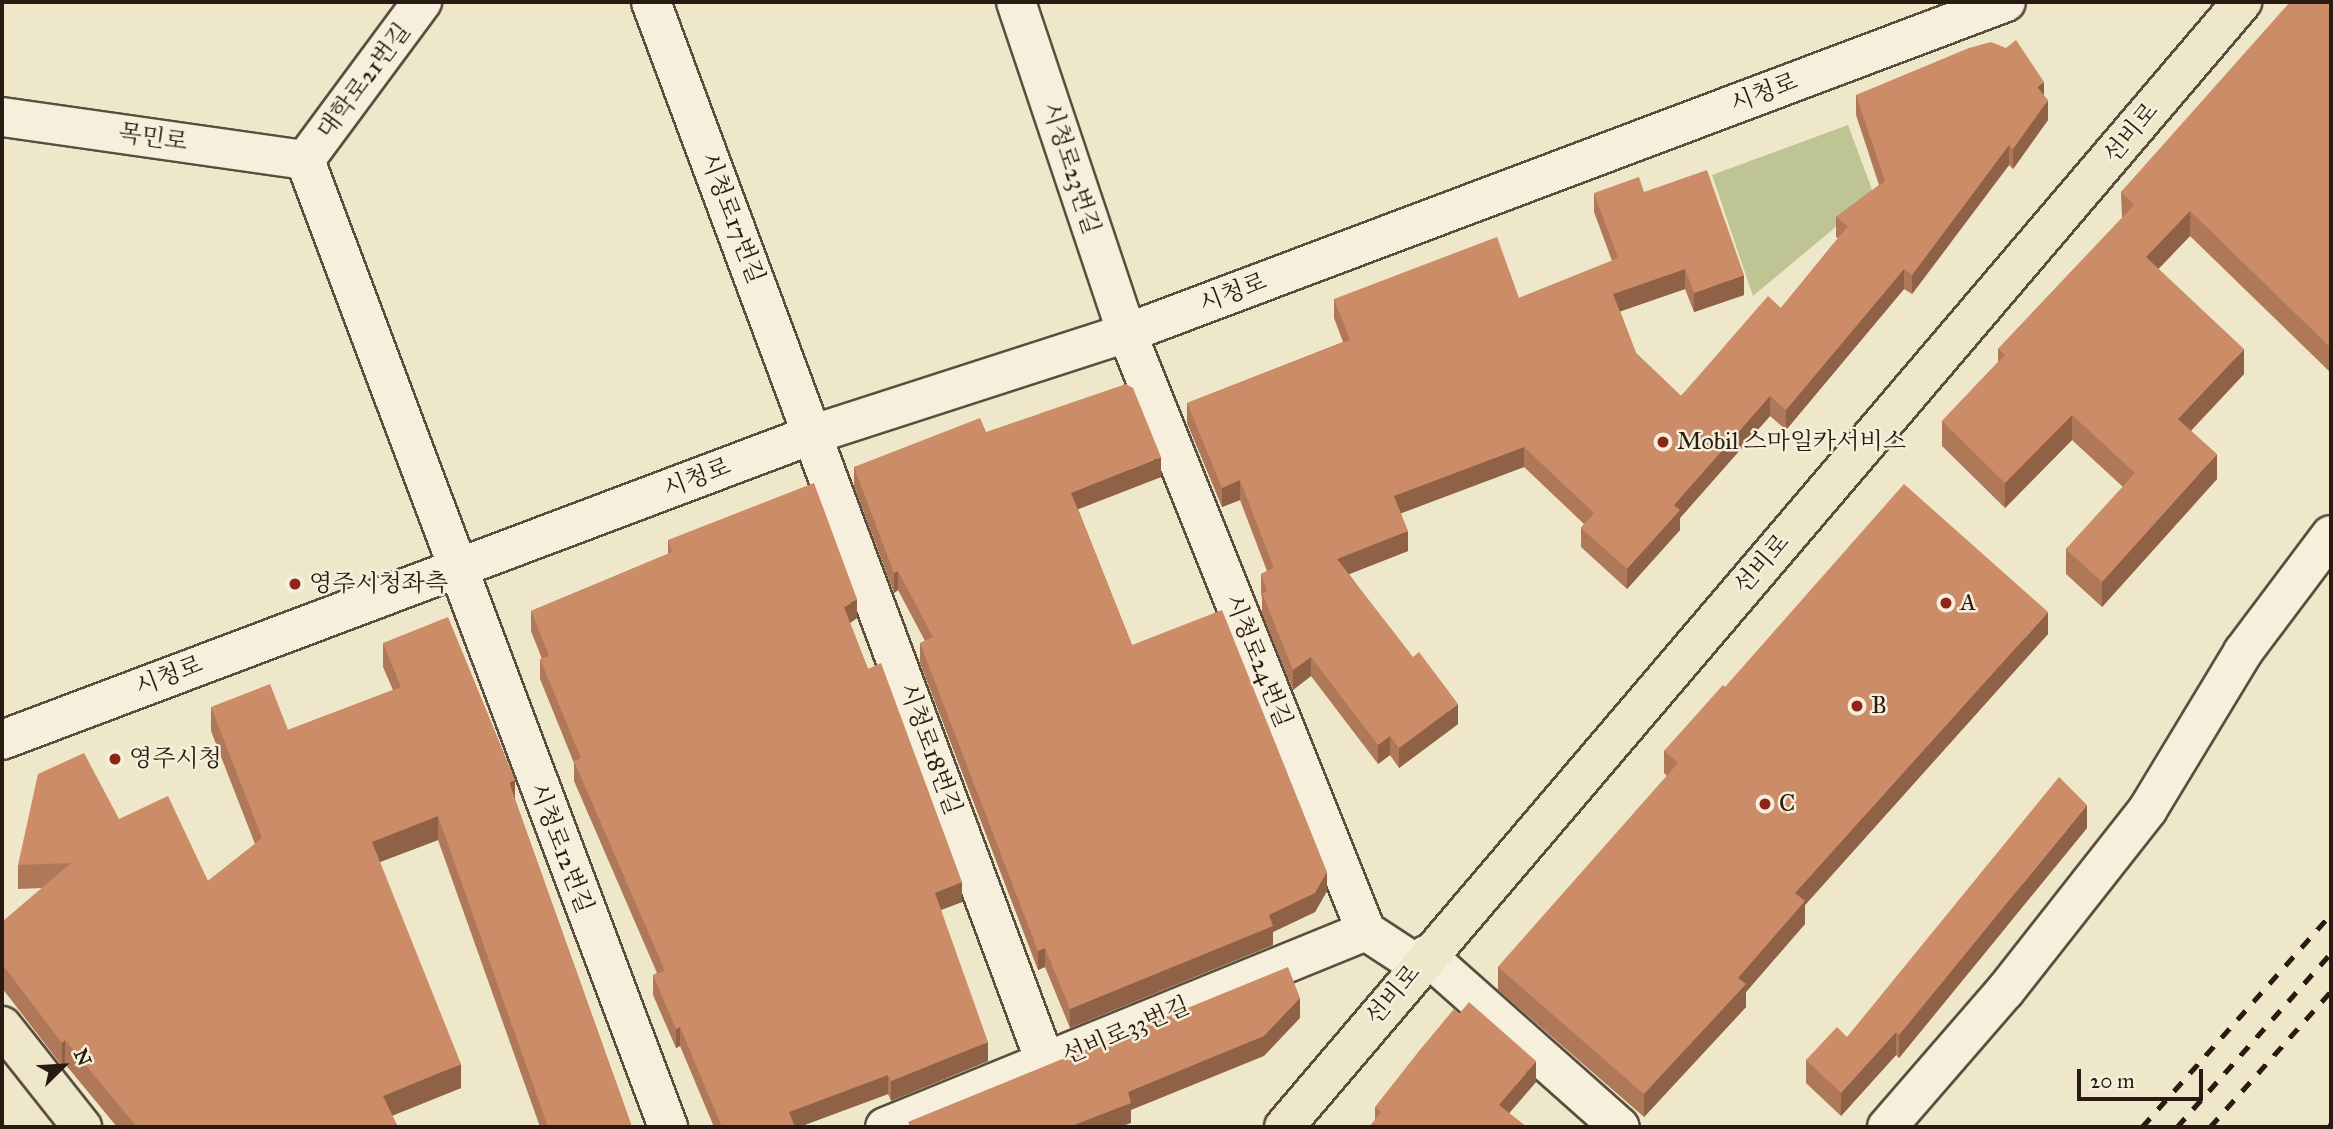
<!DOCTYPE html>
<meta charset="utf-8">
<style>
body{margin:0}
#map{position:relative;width:2333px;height:1129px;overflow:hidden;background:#efe7c9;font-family:"IM FELL Great Primer","Noto Serif KR",serif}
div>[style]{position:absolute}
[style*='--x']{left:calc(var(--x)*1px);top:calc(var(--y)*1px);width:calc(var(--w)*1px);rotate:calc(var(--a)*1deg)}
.green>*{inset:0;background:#bec493}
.roads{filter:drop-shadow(2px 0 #5a4e3f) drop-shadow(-2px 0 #5a4e3f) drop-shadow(0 2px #5a4e3f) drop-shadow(0 -2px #5a4e3f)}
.minor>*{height:38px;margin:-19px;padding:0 19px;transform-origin:19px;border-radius:19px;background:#f5efdc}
.major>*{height:38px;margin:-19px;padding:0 19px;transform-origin:19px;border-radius:19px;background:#efe7c9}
.rail>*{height:5px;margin-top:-2.5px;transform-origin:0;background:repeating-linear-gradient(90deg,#291b11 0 12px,transparent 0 24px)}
.wall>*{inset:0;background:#af7859}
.shaded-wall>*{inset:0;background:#8f6248}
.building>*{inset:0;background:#cc8c67}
.dots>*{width:19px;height:19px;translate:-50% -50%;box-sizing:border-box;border:4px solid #f5efdc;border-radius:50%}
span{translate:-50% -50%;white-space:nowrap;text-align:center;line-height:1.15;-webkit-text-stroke:5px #f5efdc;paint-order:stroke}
.street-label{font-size:24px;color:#291b11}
.poi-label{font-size:24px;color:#291b11}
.left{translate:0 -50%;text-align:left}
.frame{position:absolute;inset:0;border:4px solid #291b11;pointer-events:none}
.north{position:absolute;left:28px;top:1031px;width:70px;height:70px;-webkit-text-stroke:5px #f5efdc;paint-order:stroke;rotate:66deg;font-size:19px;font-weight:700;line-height:28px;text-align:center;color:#291b11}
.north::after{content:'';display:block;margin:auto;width:24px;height:32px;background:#291b11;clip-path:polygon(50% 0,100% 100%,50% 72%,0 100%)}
.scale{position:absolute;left:2077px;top:1069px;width:126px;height:32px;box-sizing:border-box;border:4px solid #291b11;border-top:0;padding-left:9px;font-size:21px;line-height:24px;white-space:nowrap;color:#291b11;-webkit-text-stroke:5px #f5efdc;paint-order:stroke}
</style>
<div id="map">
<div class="green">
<i style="clip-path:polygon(1848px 125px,1874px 195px,1753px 296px,1712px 175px)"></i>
</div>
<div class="roads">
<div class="minor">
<i style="--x:651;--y:2;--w:1133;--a:69.6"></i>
<i style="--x:1016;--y:2;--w:349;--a:71.5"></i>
<i style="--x:1127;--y:333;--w:644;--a:68.22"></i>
<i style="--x:1366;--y:931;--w:62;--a:33.2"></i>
<i style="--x:2;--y:117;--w:306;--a:8.1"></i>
<i style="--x:305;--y:160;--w:1033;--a:69.42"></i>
<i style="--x:305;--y:160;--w:197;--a:-53.5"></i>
<i style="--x:2;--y:740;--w:868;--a:-20.65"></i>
<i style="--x:814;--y:434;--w:329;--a:-17.9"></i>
<i style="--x:1127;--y:333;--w:939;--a:-20.63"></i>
<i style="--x:1426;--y:955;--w:259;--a:41.6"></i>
<i style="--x:885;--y:1127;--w:519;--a:-22.17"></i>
<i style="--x:1887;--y:1127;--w:180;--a:-49.1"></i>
<i style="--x:2005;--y:991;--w:231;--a:-51.8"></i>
<i style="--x:2148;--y:809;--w:184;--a:-58.8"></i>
<i style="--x:2243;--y:652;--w:146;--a:-53.1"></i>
</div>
<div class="major">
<i style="--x:2;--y:1026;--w:129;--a:51.6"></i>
<i style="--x:1284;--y:1127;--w:1478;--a:-49.58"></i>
</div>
</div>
<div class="rail">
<i style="--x:2142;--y:1127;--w:285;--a:-48.4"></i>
<i style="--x:2177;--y:1127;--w:232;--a:-48.5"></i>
<i style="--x:2210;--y:1127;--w:182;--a:-48.3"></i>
<i style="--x:2329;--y:1127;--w:4;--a:-56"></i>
</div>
<div class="wall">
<i style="clip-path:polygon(2331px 2px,2331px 373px,2190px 236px,2158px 269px,2244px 374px,2191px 431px,2217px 479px,2102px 607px,2066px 574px,2066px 549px,2123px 487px,2072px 440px,2005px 508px,1942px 446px,1942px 421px,1998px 362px,1998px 349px,2122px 218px,2121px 192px)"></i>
<i style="clip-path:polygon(1856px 95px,2044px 95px,2048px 120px,2013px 169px,2009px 165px,1912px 294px,1904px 289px,1786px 430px,1770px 416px,1680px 518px,1680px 530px,1627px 589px,1581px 547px,1581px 528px,1584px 524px,1524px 467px,1401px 513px,1408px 551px,1349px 574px,1458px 724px,1399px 768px,1390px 755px,1378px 764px,1311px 676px,1293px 690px,1262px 613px,1262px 598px,1261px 593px,1261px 574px,1267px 571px,1240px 500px,1222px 507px,1187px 423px,1187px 403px,1343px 342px,1334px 318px,1334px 299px,1519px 298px,1612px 261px,1594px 212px,1594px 193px,1644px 192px,1744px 295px,1694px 312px,1685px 289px,1620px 311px,1636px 353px,1681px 396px,1781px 308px,1838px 238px,1836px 237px,1836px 217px,1879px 185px,1856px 115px)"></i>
<i style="clip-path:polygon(986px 432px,1161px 477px,1078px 509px,1132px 645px,1327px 891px,1315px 912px,1273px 932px,1273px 945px,1070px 1028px,1045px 967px,1038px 970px,920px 663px,920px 643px,925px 641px,898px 590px,894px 593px,854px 486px,854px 467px)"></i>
<i style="clip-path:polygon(668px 540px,857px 618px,850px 623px,868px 669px,962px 902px,941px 910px,988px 1061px,891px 1101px,888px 1094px,799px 1127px,714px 1127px,680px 1046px,676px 1048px,653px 995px,653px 975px,657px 973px,574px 781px,574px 763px,540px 679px,540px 659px,542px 659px,531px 631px,531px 611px,668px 554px)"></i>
<i style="clip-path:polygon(2048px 634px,1805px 905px,1805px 924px,1746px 992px,1746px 1007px,1644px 1117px,1498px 990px,1498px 967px,1667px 776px,1664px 773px,1664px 751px,1725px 687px)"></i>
<i style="clip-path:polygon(383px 643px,515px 800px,632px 1127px,540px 1127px,438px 840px,380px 862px,461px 1088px,392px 1116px,398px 1127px,117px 1127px,65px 1064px,62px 1066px,2px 988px,2px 931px,42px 888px,18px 889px,18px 865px,119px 819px,208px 881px,255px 844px,211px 731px,211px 707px,288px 730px,393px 690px,383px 667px)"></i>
<i style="clip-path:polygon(2087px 828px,1899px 1058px,1896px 1055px,1841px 1116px,1806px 1083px,1806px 1060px,1847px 1037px)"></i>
<i style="clip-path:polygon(1536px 1082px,1509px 1113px,1375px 1120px,1375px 1107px)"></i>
</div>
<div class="shaded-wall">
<i style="clip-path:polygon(2044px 82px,2044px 102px,2037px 87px)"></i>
<i style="clip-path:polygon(2048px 100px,2048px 120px,2013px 169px,2013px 149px)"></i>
<i style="clip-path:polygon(2009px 145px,2009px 165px,1912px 294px,1912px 275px)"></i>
<i style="clip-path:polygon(2190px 211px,2190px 236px,2146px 282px,2146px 257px)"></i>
<i style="clip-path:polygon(1685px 269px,1685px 289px,1613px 314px,1613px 294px)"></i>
<i style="clip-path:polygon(1904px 269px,1904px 289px,1786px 430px,1786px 410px)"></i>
<i style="clip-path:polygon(1744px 275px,1744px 295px,1694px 312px,1694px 293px)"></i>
<i style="clip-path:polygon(2244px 349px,2244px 374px,2178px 444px,2178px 419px)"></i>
<i style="clip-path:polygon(1770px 396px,1770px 416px,1680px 518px,1680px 530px,1627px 589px,1627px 569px,1674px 505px)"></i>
<i style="clip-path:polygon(2072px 415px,2072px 440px,2005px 508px,2005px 483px)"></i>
<i style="clip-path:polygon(1524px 447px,1524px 467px,1394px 516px,1394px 496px)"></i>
<i style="clip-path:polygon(2217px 454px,2217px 479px,2102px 607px,2102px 582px)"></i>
<i style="clip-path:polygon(1161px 457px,1161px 477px,1071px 512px,1071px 493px)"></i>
<i style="clip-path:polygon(1240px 480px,1240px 500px,1222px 507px,1222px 488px)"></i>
<i style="clip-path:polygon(1408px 531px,1408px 551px,1337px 579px,1337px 559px)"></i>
<i style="clip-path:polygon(898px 571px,898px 590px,894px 593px,894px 573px)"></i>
<i style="clip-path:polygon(857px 599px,857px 618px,844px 627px,844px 607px)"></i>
<i style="clip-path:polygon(2048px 612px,2048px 634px,1805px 905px,1805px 924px,1746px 992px,1746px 1007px,1644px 1117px,1644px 1094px,1738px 978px,1795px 893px)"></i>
<i style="clip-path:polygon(1311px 657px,1311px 676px,1293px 690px,1293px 670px)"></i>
<i style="clip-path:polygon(1458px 704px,1458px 724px,1399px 768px,1399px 748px)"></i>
<i style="clip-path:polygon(1390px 736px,1390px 755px,1378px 764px,1378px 745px)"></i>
<i style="clip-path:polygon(515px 780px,515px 804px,509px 782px)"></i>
<i style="clip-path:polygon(2087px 805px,2087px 828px,1899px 1058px,1899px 1035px)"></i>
<i style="clip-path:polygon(438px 816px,438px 840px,372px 865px,372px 842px)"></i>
<i style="clip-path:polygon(1327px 872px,1327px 891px,1315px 912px,1273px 932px,1273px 945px,1070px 1028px,1070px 1009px,1269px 915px)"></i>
<i style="clip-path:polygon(962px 882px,962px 902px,935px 912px,935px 893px)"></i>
<i style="clip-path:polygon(1045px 948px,1045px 967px,1038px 970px,1038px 951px)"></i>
<i style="clip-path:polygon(1300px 998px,1300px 1018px,1264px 1056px,1131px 1110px,1131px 1123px,1120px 1127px,1069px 1127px,1128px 1092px)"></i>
<i style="clip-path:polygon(680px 1027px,680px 1046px,676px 1048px,676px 1029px)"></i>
<i style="clip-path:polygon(1896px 1032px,1896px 1055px,1841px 1116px,1841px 1093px)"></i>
<i style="clip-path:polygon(65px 1040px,65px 1064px,62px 1066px,62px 1043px)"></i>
<i style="clip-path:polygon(988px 1042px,988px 1061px,891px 1101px,891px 1081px)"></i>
<i style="clip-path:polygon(1536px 1061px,1536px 1082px,1499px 1125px,1499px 1105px)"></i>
<i style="clip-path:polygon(461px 1064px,461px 1088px,383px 1119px,383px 1096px)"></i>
<i style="clip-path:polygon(888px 1075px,888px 1094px,799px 1127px,789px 1127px,789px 1112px)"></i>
</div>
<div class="building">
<i style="clip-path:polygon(2290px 2px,2331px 2px,2331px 348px,2190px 211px,2146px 257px,2244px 349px,2178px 419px,2217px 454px,2102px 582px,2066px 549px,2135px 473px,2072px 415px,2005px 483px,1942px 421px,2005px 355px,1998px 349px,2134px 205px,2121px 192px)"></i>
<i style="clip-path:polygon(2016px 40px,2044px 82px,2037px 87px,2048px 100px,2013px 149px,2009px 145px,1912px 275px,1904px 269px,1786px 410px,1770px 396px,1674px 505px,1680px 510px,1627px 569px,1581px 528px,1594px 513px,1524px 447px,1394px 496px,1408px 531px,1337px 559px,1413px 657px,1419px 652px,1458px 704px,1399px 748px,1390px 736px,1378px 745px,1311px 657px,1293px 670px,1262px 593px,1267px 591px,1261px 574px,1274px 568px,1240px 480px,1222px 488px,1187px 403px,1350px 340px,1334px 299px,1497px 237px,1519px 298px,1618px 258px,1594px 193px,1639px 177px,1644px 192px,1707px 170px,1744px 275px,1694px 293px,1685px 269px,1613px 294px,1636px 353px,1681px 396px,1768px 296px,1781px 308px,1848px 226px,1836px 217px,1885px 181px,1856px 95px,1969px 48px,1991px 42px,2006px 48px)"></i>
<i style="clip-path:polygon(1126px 384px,1133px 388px,1161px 457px,1071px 493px,1132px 645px,1222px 610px,1327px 872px,1315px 893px,1269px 915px,1273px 926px,1070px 1009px,1045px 948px,1038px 951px,920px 643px,933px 637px,898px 571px,894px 573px,854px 467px,980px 418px,986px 432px)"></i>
<i style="clip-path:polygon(814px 483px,857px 599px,844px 607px,868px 669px,881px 663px,962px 882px,935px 893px,988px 1042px,891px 1081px,888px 1075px,789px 1112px,795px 1127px,722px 1127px,680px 1027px,676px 1029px,653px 975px,665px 971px,574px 761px,581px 758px,540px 659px,549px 656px,531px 611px,672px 552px,668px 540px)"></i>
<i style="clip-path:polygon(1904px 484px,2048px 612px,1795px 893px,1805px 901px,1738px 978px,1746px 984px,1644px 1094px,1498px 967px,1678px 763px,1664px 751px,1723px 685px,1725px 687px)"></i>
<i style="clip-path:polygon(448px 617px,515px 780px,509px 782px,632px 1127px,548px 1127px,438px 816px,372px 842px,461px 1064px,383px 1096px,398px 1127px,137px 1127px,65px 1040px,62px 1043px,2px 964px,2px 931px,3px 921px,71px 863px,18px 865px,38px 774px,84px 753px,119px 819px,168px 796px,208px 881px,262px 838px,211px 707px,270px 684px,288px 730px,401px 687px,383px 643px)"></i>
<i style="clip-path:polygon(2059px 777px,2087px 805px,1899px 1035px,1896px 1032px,1841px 1093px,1806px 1060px,1837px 1027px,1847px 1037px)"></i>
<i style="clip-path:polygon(1288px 967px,1300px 998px,1264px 1036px,1128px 1092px,1131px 1103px,1069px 1127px,910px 1127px,908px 1122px)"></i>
<i style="clip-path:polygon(1469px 1002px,1536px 1061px,1499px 1105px,1527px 1127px,1369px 1127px,1381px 1112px,1375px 1107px,1419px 1051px,1454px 1009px,1459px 1014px)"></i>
</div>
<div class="dots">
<i style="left:1663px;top:442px;background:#8f2418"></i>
<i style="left:295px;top:584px;background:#8f2418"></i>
<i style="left:1946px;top:603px;background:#8f2418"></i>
<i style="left:1857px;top:706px;background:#8f2418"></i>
<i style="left:115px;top:759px;background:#8f2418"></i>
<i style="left:1765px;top:804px;background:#8f2418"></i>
</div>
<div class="street-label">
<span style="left:364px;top:81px;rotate:-53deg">대학로21번길</span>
<span style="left:1764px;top:93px;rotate:-21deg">시청로</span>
<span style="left:2131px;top:133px;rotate:-50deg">선비로</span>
<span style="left:153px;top:138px;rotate:8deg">목민로</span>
<span style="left:1071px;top:168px;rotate:72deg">시청로23번길</span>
<span style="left:732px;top:218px;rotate:69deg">시청로17번길</span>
<span style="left:1233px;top:293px;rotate:-21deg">시청로</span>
<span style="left:697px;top:478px;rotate:-21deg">시청로</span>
<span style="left:1762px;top:564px;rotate:-49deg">선비로</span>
<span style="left:1258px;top:661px;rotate:68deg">시청로24번길</span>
<span style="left:169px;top:676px;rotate:-21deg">시청로</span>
<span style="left:930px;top:749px;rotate:70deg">시청로18번길</span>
<span style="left:561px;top:848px;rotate:69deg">시청로12번길</span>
<span style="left:1393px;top:995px;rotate:-50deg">선비로</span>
<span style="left:1126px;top:1031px;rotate:-23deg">선비로33번길</span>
</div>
<div class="poi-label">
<span class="left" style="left:1677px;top:442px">Mobil 스마일카서비스</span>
<span class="left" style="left:309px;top:584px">영주시청좌측</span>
<span class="left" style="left:1960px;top:603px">A</span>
<span class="left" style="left:1871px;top:706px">B</span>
<span class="left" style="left:129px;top:759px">영주시청</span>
<span class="left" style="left:1779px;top:804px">C</span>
</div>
<div class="frame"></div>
<div class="north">N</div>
<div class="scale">20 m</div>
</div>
